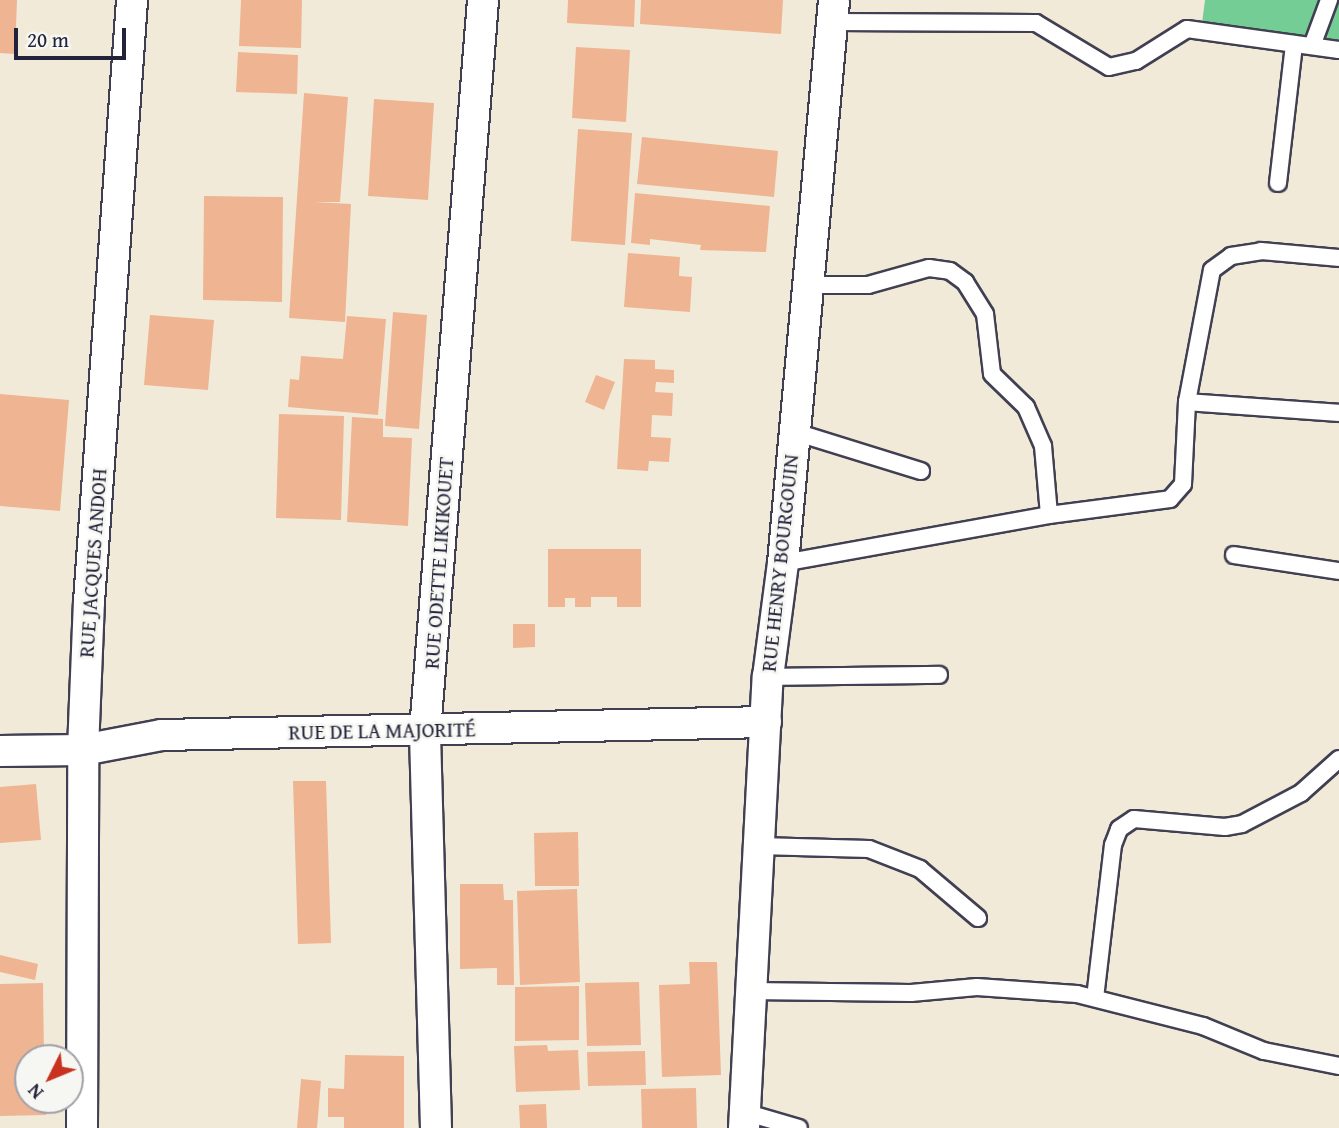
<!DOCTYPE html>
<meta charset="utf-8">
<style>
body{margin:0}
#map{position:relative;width:1339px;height:1128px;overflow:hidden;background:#f2ead8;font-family:"Gentium Book Plus",serif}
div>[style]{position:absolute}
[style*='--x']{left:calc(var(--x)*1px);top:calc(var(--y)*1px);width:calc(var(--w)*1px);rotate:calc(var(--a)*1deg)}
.green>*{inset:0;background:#73cd94}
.building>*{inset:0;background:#efb491}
.roads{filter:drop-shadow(2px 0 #414053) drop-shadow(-2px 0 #414053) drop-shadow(0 2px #414053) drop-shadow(0 -2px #414053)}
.lane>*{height:16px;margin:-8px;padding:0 8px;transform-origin:8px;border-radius:8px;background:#fff}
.street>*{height:30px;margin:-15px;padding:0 15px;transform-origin:15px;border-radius:15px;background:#fff}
span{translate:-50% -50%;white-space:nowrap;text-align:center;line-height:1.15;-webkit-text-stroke:5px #f6f6f2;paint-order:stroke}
.street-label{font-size:21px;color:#22223b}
.north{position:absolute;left:14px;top:1044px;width:70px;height:70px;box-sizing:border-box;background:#f6f6f2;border:2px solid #a1a1a9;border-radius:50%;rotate:227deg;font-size:19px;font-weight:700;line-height:28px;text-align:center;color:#22223b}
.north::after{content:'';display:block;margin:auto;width:24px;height:32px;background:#c8321e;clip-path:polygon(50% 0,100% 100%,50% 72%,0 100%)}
.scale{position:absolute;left:14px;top:28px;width:112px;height:32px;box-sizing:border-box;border:4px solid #22223b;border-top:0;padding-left:9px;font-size:21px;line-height:24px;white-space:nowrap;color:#22223b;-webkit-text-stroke:5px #f6f6f2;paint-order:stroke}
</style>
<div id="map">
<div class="green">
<i style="clip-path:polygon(1205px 0,1339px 0,1339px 60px,1200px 39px)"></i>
</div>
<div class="building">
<i style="clip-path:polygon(0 0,17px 0,15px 54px,0 53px)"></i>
<i style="clip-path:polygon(241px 0,302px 0,301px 48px,239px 46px)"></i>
<i style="clip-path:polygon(568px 0,635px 0,634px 27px,567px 23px)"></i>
<i style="clip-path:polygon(641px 0,783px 0,781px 34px,640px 24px)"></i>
<i style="clip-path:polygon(576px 47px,630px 50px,626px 122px,572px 118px)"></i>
<i style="clip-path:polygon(238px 52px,298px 55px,297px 94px,236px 92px)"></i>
<i style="clip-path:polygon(304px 93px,348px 97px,340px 202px,314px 202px,351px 204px,345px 322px,289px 318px)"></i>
<i style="clip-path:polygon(374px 99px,434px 103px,428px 200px,368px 196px)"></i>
<i style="clip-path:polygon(578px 129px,632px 133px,625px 245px,571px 241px)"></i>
<i style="clip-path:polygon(642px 137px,778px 151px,774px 197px,637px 184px)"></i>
<i style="clip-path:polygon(635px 193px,770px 206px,766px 252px,700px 250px,701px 245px,650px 239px,650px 245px,631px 243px)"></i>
<i style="clip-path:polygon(204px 196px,283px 197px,282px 302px,203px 300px)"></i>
<i style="clip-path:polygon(628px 253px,680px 257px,679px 276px,692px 277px,690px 312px,624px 307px)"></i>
<i style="clip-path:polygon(393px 312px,427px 315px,419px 429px,385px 426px)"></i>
<i style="clip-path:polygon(150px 315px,214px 320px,208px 390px,144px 385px)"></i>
<i style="clip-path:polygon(347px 316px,386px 319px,378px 415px,288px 407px,290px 379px,299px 380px,301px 356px,343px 359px)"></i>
<i style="clip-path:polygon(624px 359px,655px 360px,655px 369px,674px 370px,674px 383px,656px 382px,655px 392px,673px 393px,672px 416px,652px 415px,651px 437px,671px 438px,669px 462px,649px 461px,648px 471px,617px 469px)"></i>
<i style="clip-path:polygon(596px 375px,615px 382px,604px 410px,585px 402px)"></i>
<i style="clip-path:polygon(0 394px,69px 400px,60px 511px,0 506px)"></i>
<i style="clip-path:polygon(279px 414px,344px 416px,341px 520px,276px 518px)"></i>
<i style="clip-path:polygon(352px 417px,383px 419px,383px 437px,412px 438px,408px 526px,347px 522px)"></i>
<i style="clip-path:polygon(548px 549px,641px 549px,641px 607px,617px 607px,617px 597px,591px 597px,591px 607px,575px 607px,575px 598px,565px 598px,565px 607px,548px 607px)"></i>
<i style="clip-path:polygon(513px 624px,535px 624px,535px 647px,513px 648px)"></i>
<i style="clip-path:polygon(293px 781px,326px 781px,331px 943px,298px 944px)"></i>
<i style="clip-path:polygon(36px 784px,41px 840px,0 843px,0 787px)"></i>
<i style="clip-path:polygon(578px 832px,579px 886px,535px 886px,534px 833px)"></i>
<i style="clip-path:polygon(460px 884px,503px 884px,504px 900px,513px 900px,514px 985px,497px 985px,497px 968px,460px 969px)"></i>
<i style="clip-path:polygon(577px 889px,580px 982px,520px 985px,517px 891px)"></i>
<i style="clip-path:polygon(0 955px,38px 964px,35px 980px,0 972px)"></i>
<i style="clip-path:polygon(689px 962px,717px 962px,721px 1075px,662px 1077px,659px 985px,690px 984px)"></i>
<i style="clip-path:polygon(639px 982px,641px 1045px,587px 1046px,585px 983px)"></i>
<i style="clip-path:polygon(43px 983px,44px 1058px,28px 1058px,28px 1100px,46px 1100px,46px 1115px,0 1116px,0 984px)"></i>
<i style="clip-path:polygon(579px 986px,579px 1040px,515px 1041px,515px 987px)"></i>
<i style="clip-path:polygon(547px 1045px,548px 1051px,578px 1050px,580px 1090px,516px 1092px,514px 1046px)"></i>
<i style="clip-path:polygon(645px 1051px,646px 1085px,588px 1086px,587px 1052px)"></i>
<i style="clip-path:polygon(345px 1055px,404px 1056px,404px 1128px,344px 1128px,344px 1117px,328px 1117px,328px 1088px,344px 1089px)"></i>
<i style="clip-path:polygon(301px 1079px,321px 1081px,317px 1128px,297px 1128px)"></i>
<i style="clip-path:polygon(696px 1088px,697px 1128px,642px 1128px,641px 1089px)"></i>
<i style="clip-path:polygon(546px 1104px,547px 1128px,520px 1128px,519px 1105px)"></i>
</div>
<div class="roads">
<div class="lane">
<i style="--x:833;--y:22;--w:203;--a:0.3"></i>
<i style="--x:1036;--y:23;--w:85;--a:31.1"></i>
<i style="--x:1109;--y:67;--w:28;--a:-13"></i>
<i style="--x:1136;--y:61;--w:60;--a:-32.1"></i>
<i style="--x:1187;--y:29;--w:153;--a:7.9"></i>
<i style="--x:1312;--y:46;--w:49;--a:-69.7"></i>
<i style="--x:1278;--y:183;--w:140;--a:-83.4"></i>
<i style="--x:808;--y:285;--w:60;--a:0"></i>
<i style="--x:868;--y:285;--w:63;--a:-15.6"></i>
<i style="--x:929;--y:268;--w:21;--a:8"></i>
<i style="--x:950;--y:271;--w:19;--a:36"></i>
<i style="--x:965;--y:282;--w:38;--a:58"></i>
<i style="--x:985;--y:314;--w:60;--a:83.3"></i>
<i style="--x:992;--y:374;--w:47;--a:44.1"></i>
<i style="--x:1026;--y:407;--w:43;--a:66.4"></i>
<i style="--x:1043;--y:446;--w:69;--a:85"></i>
<i style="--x:1187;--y:402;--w:152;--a:4.1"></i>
<i style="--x:795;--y:432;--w:132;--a:17.2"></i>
<i style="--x:1234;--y:555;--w:106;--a:8.7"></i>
<i style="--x:783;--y:563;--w:270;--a:-10.2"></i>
<i style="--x:1049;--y:515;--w:122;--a:-7.5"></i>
<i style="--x:1170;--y:499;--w:20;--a:-49"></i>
<i style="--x:1183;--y:484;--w:82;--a:-87.2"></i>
<i style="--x:1187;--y:402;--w:134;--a:-79.3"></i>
<i style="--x:1212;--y:270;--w:24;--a:-36"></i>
<i style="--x:1231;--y:256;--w:30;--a:-9"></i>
<i style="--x:1261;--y:251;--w:78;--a:5.1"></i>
<i style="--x:768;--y:677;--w:171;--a:-0.7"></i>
<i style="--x:759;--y:846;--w:110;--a:1.6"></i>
<i style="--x:869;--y:849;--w:55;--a:21.4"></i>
<i style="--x:920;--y:869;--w:76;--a:40.2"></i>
<i style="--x:750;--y:991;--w:161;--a:0.7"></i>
<i style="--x:911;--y:993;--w:66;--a:-5.2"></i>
<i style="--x:977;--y:987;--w:100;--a:4"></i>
<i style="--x:1077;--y:994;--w:130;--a:14.3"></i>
<i style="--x:1203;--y:1026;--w:66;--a:22.3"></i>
<i style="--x:1264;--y:1051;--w:76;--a:11.3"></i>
<i style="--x:1095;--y:998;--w:154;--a:-83.3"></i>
<i style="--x:1113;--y:845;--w:17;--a:-69"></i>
<i style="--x:1119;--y:829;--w:18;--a:-34"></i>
<i style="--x:1134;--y:819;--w:91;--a:5"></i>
<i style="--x:1225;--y:827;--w:17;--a:-10"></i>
<i style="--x:1242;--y:824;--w:67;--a:-27.7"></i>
<i style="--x:1301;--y:793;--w:51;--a:-41.8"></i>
<i style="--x:744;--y:1112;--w:57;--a:16.2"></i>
</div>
<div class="street">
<i style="--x:0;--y:751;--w:83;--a:-0.7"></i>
<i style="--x:83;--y:750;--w:80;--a:-10.8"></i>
<i style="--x:162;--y:735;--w:604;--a:-1.23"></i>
<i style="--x:82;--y:1128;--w:378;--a:-89.8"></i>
<i style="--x:83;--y:750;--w:148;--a:-87.7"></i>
<i style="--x:89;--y:602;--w:604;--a:-85.91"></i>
<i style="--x:436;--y:1128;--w:397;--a:-91.6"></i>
<i style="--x:425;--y:731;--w:733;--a:-85.46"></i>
<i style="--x:744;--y:1128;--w:452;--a:-87"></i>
<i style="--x:768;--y:677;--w:115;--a:-82.5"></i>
<i style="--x:783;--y:563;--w:565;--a:-84.82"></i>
</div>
</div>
<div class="street-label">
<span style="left:93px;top:563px;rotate:-86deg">RUE JACQUES ANDOH</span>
<span style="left:439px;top:563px;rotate:-86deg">RUE ODETTE LIKIKOUET</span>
<span style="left:780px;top:563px;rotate:-84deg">RUE HENRY BOURGOUIN</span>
<span style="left:382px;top:731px;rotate:-1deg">RUE DE LA MAJORITÉ</span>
</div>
<div class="north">N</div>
<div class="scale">20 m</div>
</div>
